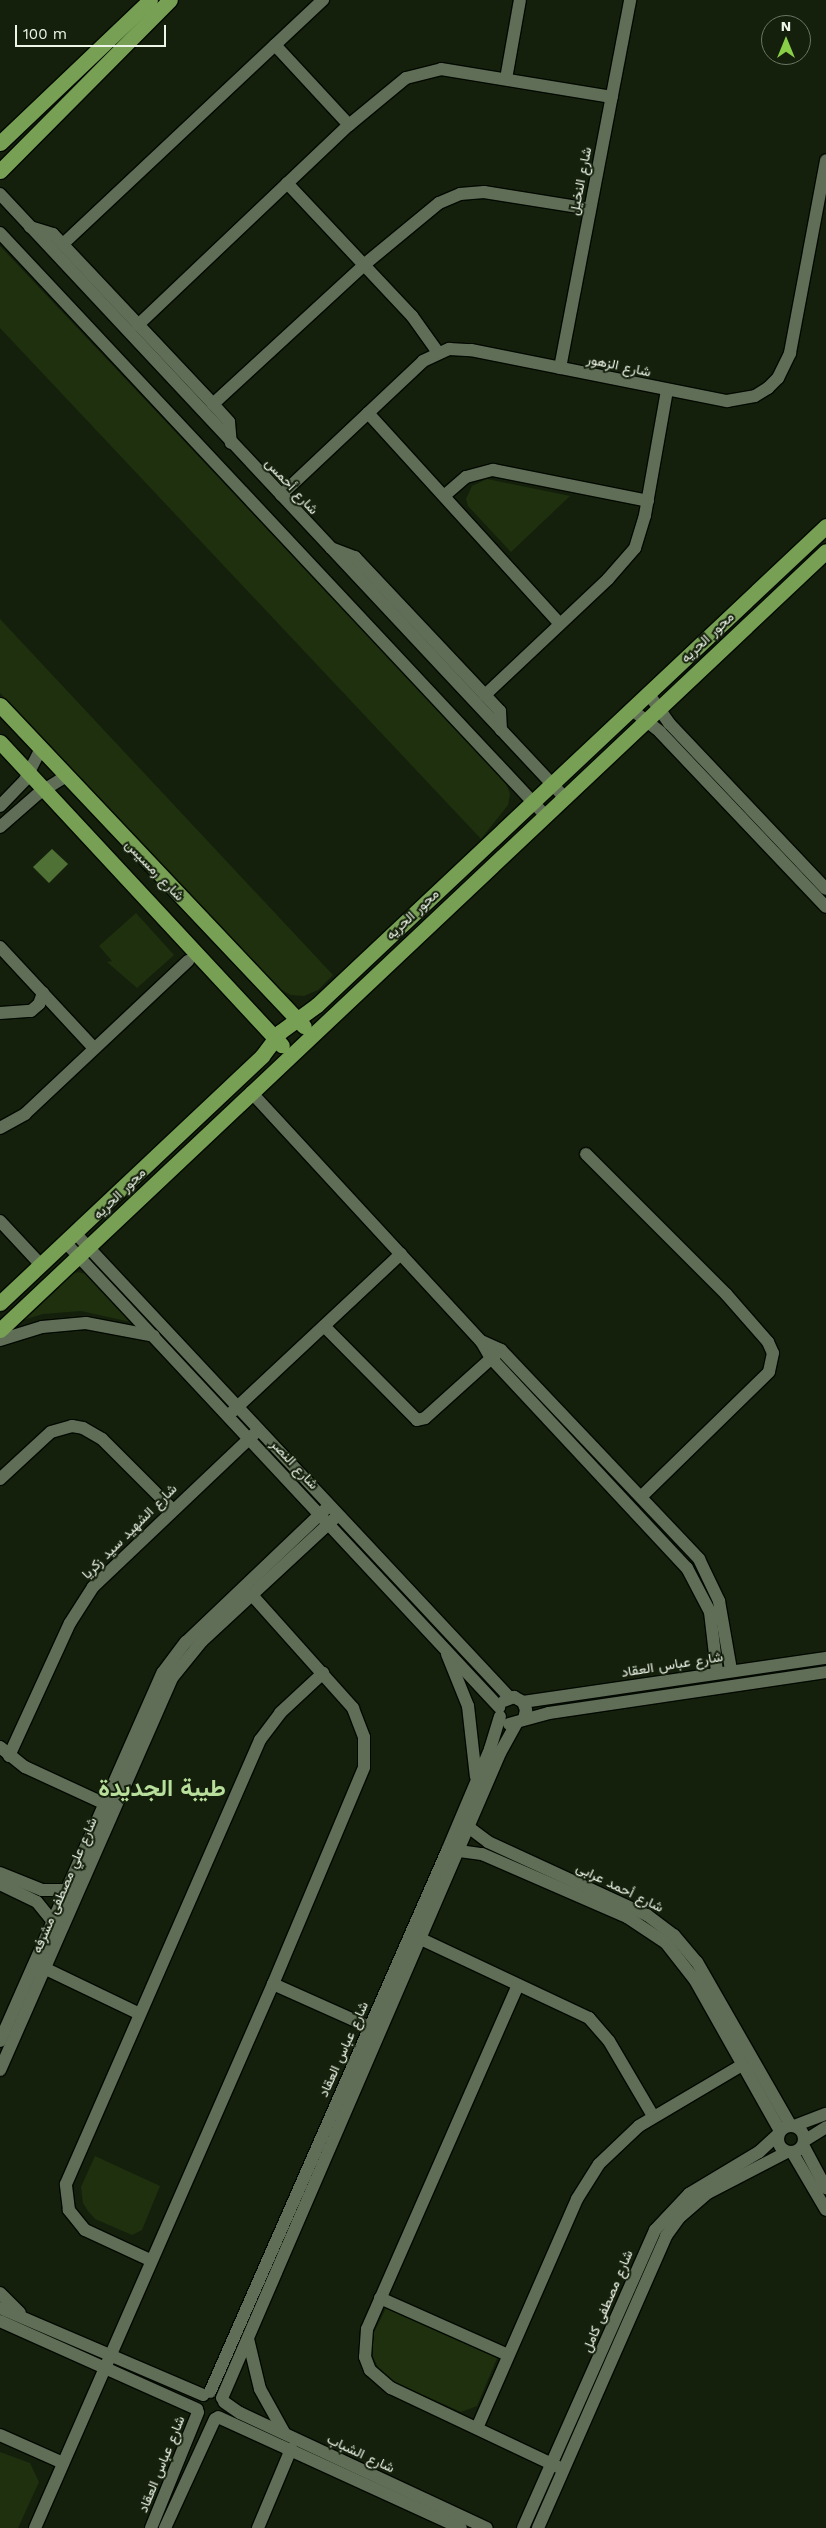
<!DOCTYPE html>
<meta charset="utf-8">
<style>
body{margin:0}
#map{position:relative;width:826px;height:2528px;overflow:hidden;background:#15200c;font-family:"Work Sans",Vazirmatn,sans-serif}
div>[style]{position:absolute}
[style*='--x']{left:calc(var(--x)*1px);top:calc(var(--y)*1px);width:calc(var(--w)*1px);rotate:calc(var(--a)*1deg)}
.green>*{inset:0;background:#1e300e}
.water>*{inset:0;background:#507135}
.roads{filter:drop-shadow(1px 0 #030900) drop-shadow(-1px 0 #030900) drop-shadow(0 1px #030900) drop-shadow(0 -1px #030900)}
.minor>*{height:12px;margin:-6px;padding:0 6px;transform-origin:6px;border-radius:6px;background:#606e57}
.minor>.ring{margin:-6px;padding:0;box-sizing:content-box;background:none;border:12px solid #606e57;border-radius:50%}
.major>*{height:15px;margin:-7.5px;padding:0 7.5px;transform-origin:7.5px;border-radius:7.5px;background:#77a054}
span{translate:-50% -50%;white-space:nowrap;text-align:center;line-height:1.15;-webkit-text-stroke:4px #15200c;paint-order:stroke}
.street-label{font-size:14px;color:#edf5e8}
.town-label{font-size:24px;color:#b7df9b;font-weight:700}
.north{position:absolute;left:761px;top:15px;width:50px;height:50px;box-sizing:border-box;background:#15200c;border:1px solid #6b7564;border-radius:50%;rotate:0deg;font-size:14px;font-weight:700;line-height:20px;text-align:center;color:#edf5e8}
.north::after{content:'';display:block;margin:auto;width:18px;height:22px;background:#89cf48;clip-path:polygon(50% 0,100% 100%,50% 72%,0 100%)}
.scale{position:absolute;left:15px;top:25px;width:151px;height:22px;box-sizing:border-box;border:2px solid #edf5e8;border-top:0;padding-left:6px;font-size:15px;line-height:18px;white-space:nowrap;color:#edf5e8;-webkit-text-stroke:4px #15200c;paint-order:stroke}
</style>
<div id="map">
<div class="green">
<i style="clip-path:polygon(0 246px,505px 781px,510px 794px,508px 805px,481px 839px,0 328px)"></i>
<i style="clip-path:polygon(487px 479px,570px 496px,511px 552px,468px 506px,466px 499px,472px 486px)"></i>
<i style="clip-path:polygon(0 619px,333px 975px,318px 990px,304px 996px,291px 995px,276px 987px,0 693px)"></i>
<i style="clip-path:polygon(136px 913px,174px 955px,137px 988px,107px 962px,112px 961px,99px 946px)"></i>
<i style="clip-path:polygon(78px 1272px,91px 1275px,135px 1323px,81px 1311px,43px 1314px,23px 1320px,65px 1276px)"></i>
<i style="clip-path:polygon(95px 2156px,160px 2186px,142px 2230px,132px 2235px,95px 2219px,88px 2211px,83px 2203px,81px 2187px)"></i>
<i style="clip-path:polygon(386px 2308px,498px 2356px,477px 2406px,461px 2412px,383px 2377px,371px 2353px,372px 2337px)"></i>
<i style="clip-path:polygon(0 2452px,30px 2463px,39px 2482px,18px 2528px,0 2528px)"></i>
</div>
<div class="water">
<i style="clip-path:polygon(52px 849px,68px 864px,49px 883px,33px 867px)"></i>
</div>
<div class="roads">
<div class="minor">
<i style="--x:275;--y:45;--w:109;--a:47.2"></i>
<i style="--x:506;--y:79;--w:80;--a:-80"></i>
<i style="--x:287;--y:183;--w:183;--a:46.8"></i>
<i style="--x:412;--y:316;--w:43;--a:54.5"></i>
<i style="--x:0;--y:194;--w:826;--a:46.91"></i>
<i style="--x:30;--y:227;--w:24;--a:17"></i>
<i style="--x:53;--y:234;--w:233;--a:46.7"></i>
<i style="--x:213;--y:404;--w:24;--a:48"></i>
<i style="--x:229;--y:422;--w:21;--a:85"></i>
<i style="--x:0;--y:233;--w:797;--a:46.88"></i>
<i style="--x:63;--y:244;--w:357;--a:-43.2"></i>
<i style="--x:138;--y:325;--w:291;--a:-43.5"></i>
<i style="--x:349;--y:125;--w:74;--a:-39.5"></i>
<i style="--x:406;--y:78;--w:36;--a:-14"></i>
<i style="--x:441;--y:69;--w:173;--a:9.3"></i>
<i style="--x:560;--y:368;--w:375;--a:-79.2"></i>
<i style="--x:213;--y:404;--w:207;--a:-42.6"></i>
<i style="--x:365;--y:264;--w:96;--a:-39.5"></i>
<i style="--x:439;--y:203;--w:23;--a:-23"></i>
<i style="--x:460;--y:194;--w:24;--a:-5"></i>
<i style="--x:484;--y:192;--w:107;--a:9.1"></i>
<i style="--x:368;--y:413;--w:285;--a:47.7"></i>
<i style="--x:281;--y:495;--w:195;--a:-43.3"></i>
<i style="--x:423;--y:361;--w:29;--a:-25"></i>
<i style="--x:449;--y:349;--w:22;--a:3"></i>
<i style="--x:471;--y:350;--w:261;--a:11.3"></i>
<i style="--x:727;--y:401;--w:28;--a:-10"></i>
<i style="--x:755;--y:396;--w:15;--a:-32"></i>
<i style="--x:768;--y:388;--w:14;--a:-45"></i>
<i style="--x:778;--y:378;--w:28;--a:-64"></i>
<i style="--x:790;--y:353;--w:196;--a:-79.4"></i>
<i style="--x:444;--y:496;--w:29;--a:-41"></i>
<i style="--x:466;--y:477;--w:28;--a:-15"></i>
<i style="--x:493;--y:470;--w:158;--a:11.3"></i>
<i style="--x:331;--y:548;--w:26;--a:21"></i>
<i style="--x:355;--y:557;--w:190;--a:46.7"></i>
<i style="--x:485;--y:695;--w:22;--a:47"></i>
<i style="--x:500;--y:711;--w:19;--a:87"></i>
<i style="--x:648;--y:693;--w:37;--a:55"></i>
<i style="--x:669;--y:723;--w:228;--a:46.6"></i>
<i style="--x:485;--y:695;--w:169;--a:-43.3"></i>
<i style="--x:608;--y:579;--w:41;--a:-48.9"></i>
<i style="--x:635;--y:548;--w:34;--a:-73"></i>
<i style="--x:645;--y:515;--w:127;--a:-80"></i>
<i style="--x:631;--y:709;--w:37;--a:38"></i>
<i style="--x:660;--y:732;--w:241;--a:46.5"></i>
<i style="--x:0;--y:806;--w:36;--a:-46"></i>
<i style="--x:25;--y:780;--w:35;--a:-63"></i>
<i style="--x:0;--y:827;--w:52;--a:-41.1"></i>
<i style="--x:39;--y:793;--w:32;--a:-32"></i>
<i style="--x:0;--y:947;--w:137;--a:47.1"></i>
<i style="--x:0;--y:1013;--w:31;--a:-4"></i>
<i style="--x:31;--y:1011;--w:11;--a:-41"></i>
<i style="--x:39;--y:1004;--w:12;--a:-70"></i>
<i style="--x:251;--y:1092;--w:339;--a:47.3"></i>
<i style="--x:481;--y:1341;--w:20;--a:60"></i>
<i style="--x:491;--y:1358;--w:287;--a:47"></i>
<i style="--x:687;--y:1568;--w:50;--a:62.4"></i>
<i style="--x:710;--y:1612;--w:60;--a:83.3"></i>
<i style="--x:0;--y:1128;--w:29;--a:-29"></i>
<i style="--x:25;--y:1114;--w:224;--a:-43.2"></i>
<i style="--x:586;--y:1154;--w:198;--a:45"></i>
<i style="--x:726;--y:1294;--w:64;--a:48.8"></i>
<i style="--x:768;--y:1342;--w:12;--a:66"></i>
<i style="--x:773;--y:1353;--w:19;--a:102"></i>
<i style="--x:769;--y:1372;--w:177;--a:135.7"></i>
<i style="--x:0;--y:1221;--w:60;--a:47"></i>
<i style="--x:76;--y:1234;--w:635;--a:46.91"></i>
<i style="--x:66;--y:1243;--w:635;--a:46.98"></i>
<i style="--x:324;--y:1326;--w:132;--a:45.3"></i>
<i style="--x:417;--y:1420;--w:8;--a:-14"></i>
<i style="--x:425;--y:1418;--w:96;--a:-42"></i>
<i style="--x:0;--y:1340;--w:44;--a:-17.2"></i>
<i style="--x:42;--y:1327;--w:44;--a:-5.2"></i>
<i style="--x:86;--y:1323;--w:69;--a:10.8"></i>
<i style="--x:481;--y:1341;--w:22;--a:24"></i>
<i style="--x:501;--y:1350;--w:288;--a:46.5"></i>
<i style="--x:699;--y:1559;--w:47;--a:64.5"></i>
<i style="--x:719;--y:1601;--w:70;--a:80.1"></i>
<i style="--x:233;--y:1411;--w:230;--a:-43.1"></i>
<i style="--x:0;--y:1479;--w:69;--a:-42.7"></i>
<i style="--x:51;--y:1432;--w:22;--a:-16"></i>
<i style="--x:72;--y:1426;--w:11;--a:10"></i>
<i style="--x:83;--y:1428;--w:22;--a:30"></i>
<i style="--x:102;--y:1439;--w:99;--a:45"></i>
<i style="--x:447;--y:1654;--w:56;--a:68"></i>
<i style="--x:468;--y:1706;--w:71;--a:83.6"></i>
<i style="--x:504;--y:1701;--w:11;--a:-22"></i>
<i style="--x:514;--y:1697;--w:10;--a:29"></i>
<i style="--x:523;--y:1702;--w:9;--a:69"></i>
<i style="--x:526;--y:1710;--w:9;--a:103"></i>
<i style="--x:523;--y:1702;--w:306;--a:-8.3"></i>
<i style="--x:509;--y:1724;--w:41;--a:-15.4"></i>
<i style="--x:549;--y:1713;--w:280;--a:-8.4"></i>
<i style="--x:0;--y:1747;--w:32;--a:39"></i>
<i style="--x:25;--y:1767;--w:88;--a:24.8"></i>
<i style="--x:9;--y:1756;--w:146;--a:-65.4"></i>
<i style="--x:70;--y:1623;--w:43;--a:-57.4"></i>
<i style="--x:93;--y:1587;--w:224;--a:-43.5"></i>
<i style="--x:463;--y:1823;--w:31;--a:37"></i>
<i style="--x:488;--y:1842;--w:175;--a:24.7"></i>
<i style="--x:647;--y:1915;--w:34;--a:37"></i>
<i style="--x:674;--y:1935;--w:35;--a:50"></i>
<i style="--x:697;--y:1962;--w:189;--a:60.2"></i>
<i style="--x:452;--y:1850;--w:30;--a:8"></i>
<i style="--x:482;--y:1854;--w:158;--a:23.5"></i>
<i style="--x:627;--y:1917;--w:47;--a:33.7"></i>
<i style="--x:666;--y:1943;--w:47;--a:51.9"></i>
<i style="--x:695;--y:1980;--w:173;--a:60.6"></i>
<i style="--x:0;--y:1873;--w:45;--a:22"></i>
<i style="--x:42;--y:1890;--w:30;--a:0"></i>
<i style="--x:0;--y:1884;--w:41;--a:25.9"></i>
<i style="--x:37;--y:1902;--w:28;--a:51"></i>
<i style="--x:421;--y:1939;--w:186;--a:25.2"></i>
<i style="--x:589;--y:2018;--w:30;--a:49"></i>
<i style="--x:609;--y:2041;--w:87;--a:59.6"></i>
<i style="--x:44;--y:1968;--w:106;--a:25.6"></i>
<i style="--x:273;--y:1984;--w:113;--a:24.1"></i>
<i style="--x:518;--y:1985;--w:376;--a:113.7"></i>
<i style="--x:367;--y:2329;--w:28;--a:94"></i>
<i style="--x:365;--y:2357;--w:14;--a:69"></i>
<i style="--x:370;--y:2370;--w:28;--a:41"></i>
<i style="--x:391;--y:2388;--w:189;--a:25.3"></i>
<i style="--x:0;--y:2041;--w:403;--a:-66.2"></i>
<i style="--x:163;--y:1672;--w:38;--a:-53"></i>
<i style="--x:186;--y:1642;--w:197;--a:-43.6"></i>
<i style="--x:0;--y:2070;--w:428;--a:-66.3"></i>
<i style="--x:172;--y:1678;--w:48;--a:-51"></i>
<i style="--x:202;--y:1641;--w:185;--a:-42.8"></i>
<i class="ring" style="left:778px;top:2126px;width:14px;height:14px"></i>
<i style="--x:794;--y:2126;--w:34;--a:-21"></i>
<i style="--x:804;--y:2141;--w:26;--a:-32"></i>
<i style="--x:803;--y:2145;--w:49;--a:61.9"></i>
<i style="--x:792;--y:2152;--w:67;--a:59.6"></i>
<i style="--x:150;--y:2260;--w:72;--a:-155.2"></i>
<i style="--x:85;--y:2230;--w:26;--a:-129"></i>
<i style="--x:69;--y:2210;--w:26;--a:-97"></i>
<i style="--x:66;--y:2184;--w:485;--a:-66.4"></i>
<i style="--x:260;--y:1740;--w:34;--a:-53"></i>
<i style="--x:280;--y:1713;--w:59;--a:-42.9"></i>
<i style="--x:0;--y:2293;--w:28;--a:45"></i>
<i style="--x:380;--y:2298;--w:140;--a:24"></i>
<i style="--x:0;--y:2308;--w:221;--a:23.2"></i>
<i style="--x:0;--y:2321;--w:216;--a:24.1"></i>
<i style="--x:248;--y:2339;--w:51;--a:76.5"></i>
<i style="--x:260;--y:2389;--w:51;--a:60.9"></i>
<i style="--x:210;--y:2392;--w:591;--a:-66.34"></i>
<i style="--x:447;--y:1851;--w:111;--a:-67.1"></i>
<i style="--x:490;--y:1749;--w:34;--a:-73"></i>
<i style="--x:222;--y:2398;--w:702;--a:-66.68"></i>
<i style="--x:500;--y:1753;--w:33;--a:-61"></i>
<i style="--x:224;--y:2402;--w:19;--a:35"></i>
<i style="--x:240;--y:2413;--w:272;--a:25"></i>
<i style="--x:218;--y:2417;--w:267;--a:24.6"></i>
<i style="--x:477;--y:2428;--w:250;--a:-66.4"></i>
<i style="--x:577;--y:2199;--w:41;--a:-57.8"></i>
<i style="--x:599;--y:2164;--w:55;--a:-43.5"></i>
<i style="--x:639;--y:2126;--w:120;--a:-30.6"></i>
<i style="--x:0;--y:2435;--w:69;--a:24"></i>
<i style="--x:35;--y:2528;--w:594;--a:-66.37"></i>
<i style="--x:273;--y:1984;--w:235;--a:-67.2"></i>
<i style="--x:364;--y:1767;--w:30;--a:-90"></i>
<i style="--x:364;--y:1737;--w:31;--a:-111"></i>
<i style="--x:353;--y:1708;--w:152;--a:-131.8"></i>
<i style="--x:151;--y:2528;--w:125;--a:-67.9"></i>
<i style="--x:165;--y:2528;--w:120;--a:-65.4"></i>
<i style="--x:258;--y:2528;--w:86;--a:-67.3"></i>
<i style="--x:523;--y:2528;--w:326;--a:-66.1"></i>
<i style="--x:655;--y:2230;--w:50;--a:-46.6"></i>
<i style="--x:689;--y:2194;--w:82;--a:-31"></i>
<i style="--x:759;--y:2152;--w:26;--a:-43"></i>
<i style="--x:538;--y:2528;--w:319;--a:-66.3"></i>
<i style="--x:666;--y:2236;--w:24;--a:-54"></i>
<i style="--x:680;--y:2217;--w:37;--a:-41"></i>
<i style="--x:708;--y:2193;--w:89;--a:-27.4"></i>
</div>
<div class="major">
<i style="--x:0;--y:143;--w:207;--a:-43.6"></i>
<i style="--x:0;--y:171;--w:241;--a:-45.2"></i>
<i style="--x:0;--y:705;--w:442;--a:46.6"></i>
<i style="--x:0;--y:742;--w:414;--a:47.1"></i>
<i style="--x:0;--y:1303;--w:360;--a:-43.3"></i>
<i style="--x:262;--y:1056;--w:30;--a:-53"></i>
<i style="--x:280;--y:1032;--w:46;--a:-36.1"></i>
<i style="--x:317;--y:1005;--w:699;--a:-43.26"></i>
<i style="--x:0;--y:1330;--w:1135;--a:-43.32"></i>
</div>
</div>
<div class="street-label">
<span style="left:580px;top:181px;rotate:-79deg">شارع النخيل</span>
<span style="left:619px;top:365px;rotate:12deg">شارع الزهور</span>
<span style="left:292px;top:486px;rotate:47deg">شارع أحمس</span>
<span style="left:707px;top:637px;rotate:-43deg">محور الحريه</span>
<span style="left:155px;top:870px;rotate:46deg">شارع رمسيس</span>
<span style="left:412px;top:914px;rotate:-43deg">محور الحريه</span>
<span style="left:119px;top:1193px;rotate:-44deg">محور الحريه</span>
<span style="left:295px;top:1464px;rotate:47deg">شارع النصر</span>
<span style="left:129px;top:1531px;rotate:-45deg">شارع الشهيد سيد زكريا</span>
<span style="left:672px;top:1664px;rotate:-9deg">شارع عباس العقاد</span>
<span style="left:64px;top:1885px;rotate:-67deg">شارع علي مصطفى مشرفه</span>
<span style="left:620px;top:1887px;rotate:26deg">شارع أحمد عرابى</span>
<span style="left:343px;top:2049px;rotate:-66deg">شارع عباس العقاد</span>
<span style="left:607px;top:2301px;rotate:-67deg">شارع مصطفى كامل</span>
<span style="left:361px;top:2453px;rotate:25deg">شارع الشباب</span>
<span style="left:161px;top:2464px;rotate:-68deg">شارع عباس العقاد</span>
</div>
<div class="town-label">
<span style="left:162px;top:1789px">طيبة الجديدة</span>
</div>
<div class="north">N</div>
<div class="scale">100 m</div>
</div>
